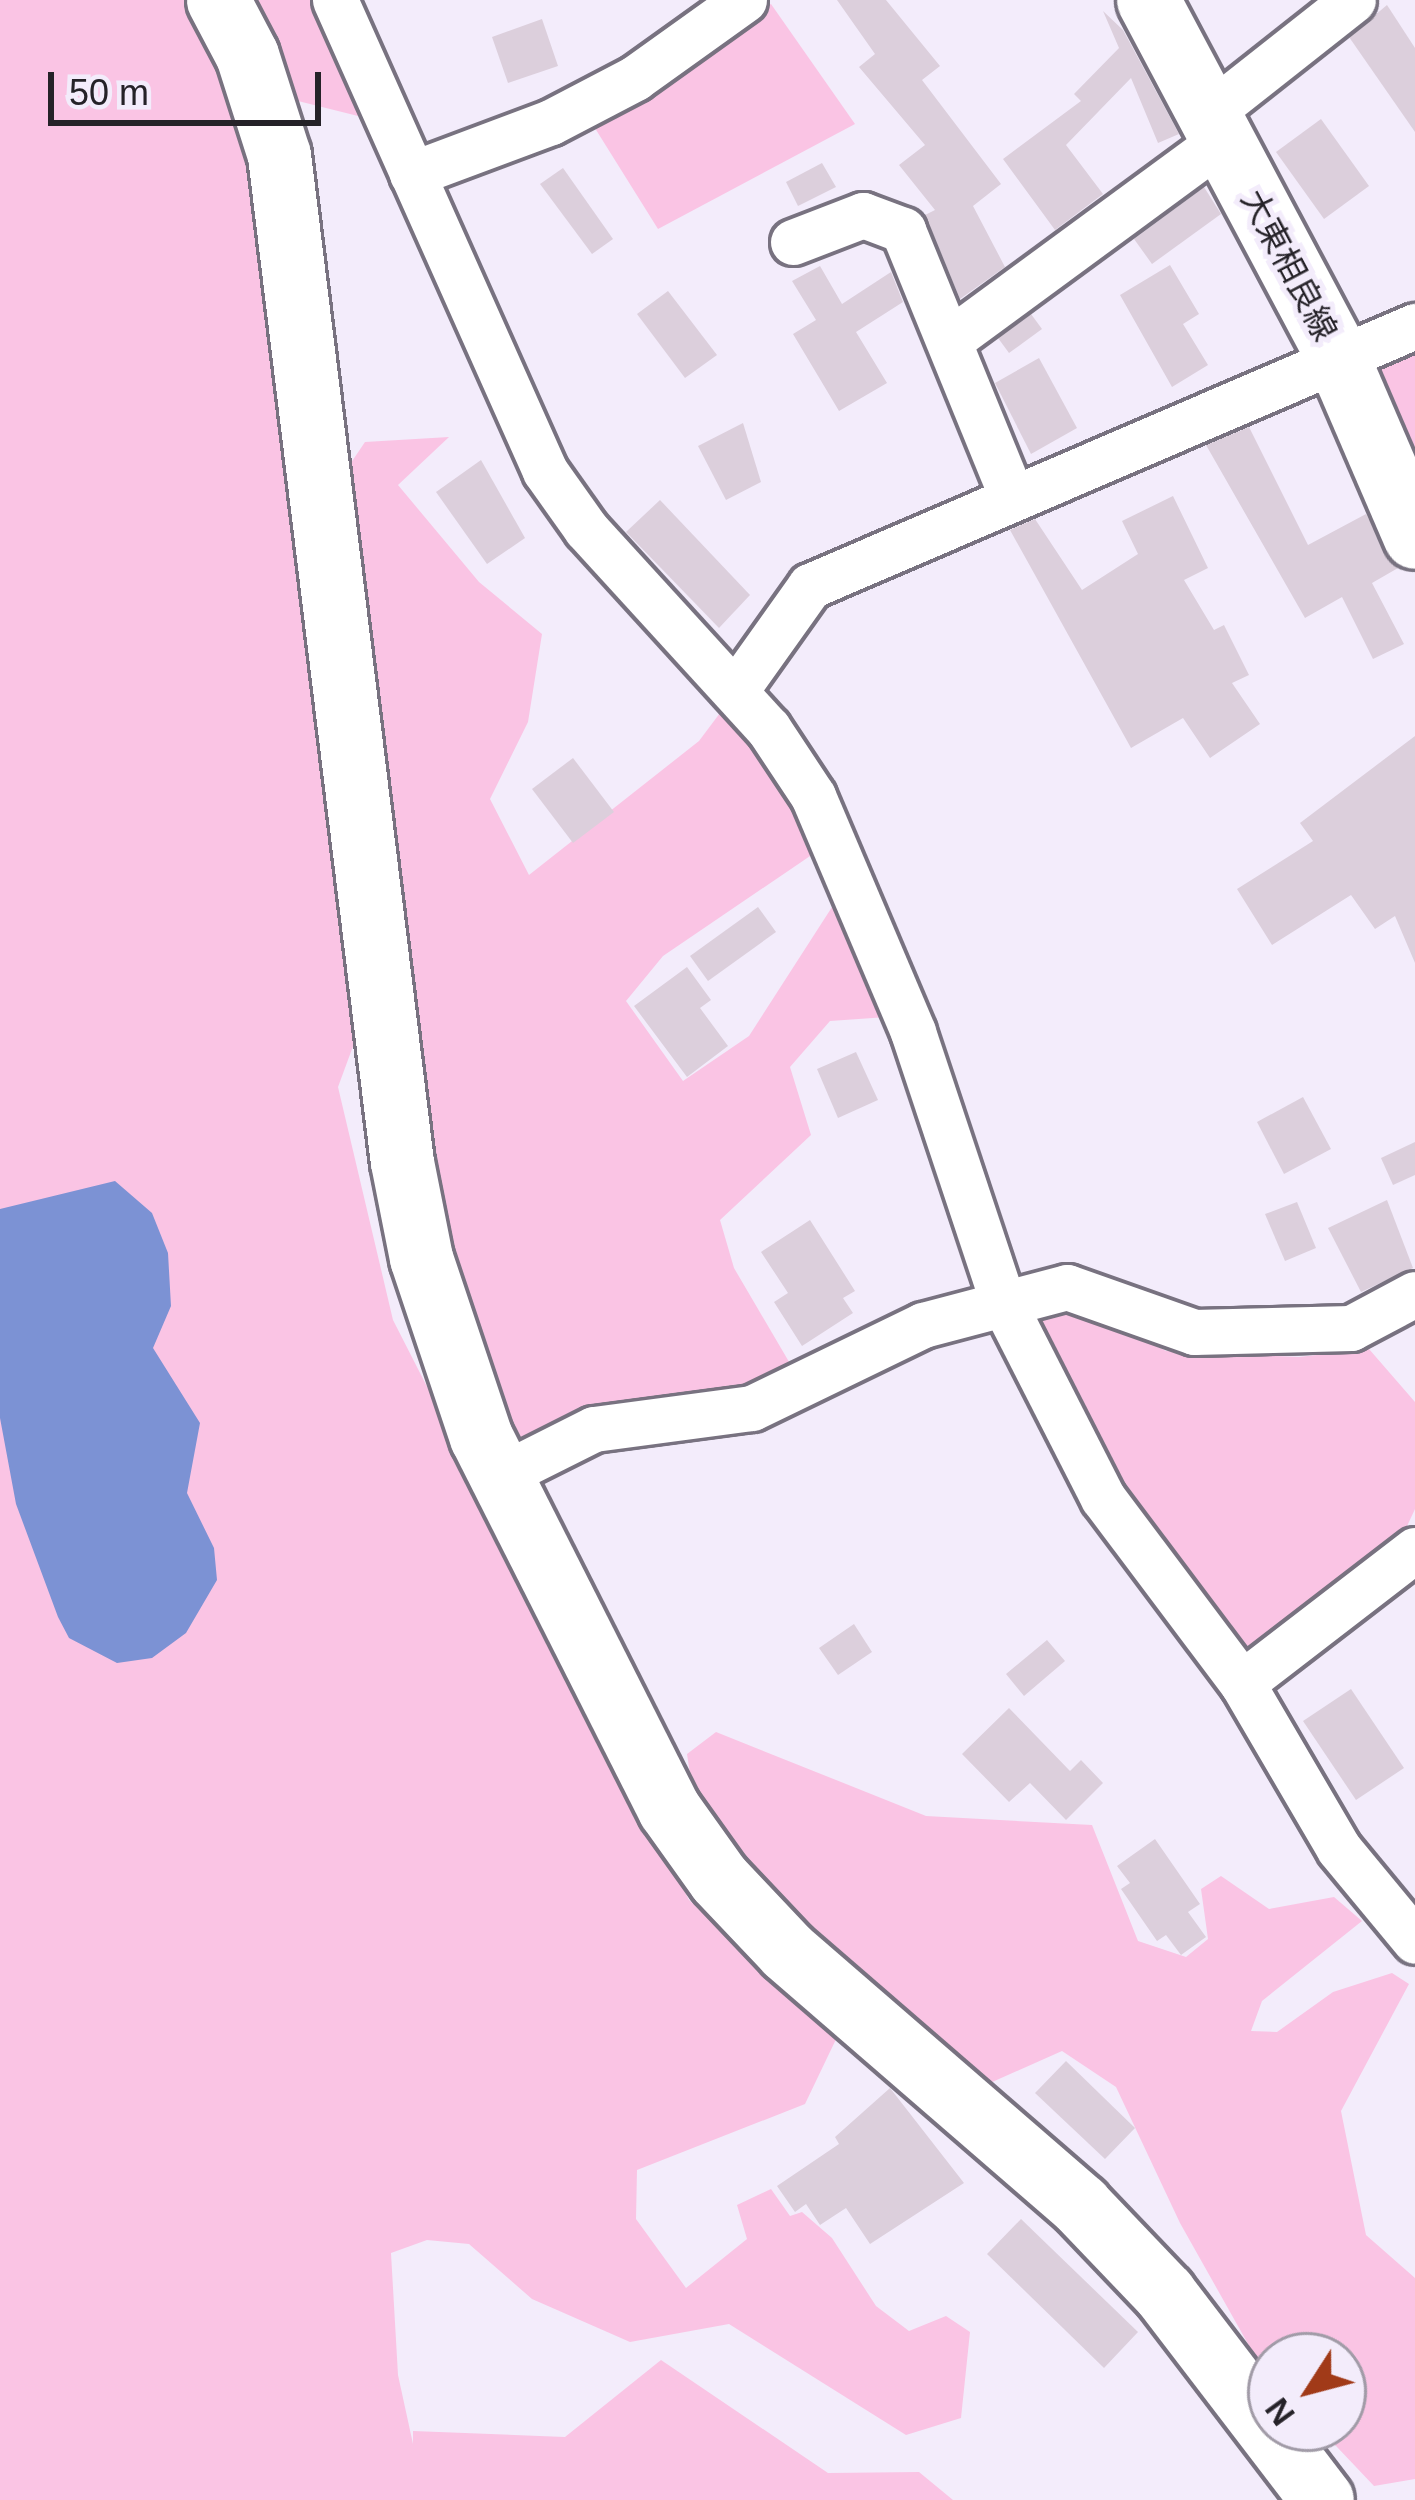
<!DOCTYPE html>
<meta charset="utf-8">
<style>
body{margin:0}
#map{position:relative;width:1415px;height:2500px;overflow:hidden;background:#f3ecfb;font-family:Arial,"Noto Sans JP",sans-serif}
div>[style]{position:absolute}
[style*='--x']{left:calc(var(--x)*1px);top:calc(var(--y)*1px);width:calc(var(--w)*1px);rotate:calc(var(--a)*1deg)}
.green>*{inset:0;background:#fac4e4}
.water>*{inset:0;background:#7c92d4}
.building>*{inset:0;background:#dccfdc}
.roads{filter:drop-shadow(3px 0 #787280) drop-shadow(-3px 0 #787280) drop-shadow(0 3px #787280) drop-shadow(0 -3px #787280)}
.street>*{height:45px;margin:-22.5px;padding:0 22.5px;transform-origin:22.5px;border-radius:22.5px;background:#fff}
.secondary>*{height:63px;margin:-31.5px;padding:0 31.5px;transform-origin:31.5px;border-radius:31.5px;background:#fff}
span{translate:-50% -50%;white-space:nowrap;text-align:center;line-height:1.15;-webkit-text-stroke:10px #f3ecfb;paint-order:stroke}
.street-label{font-size:33px;color:#252228}
.north{position:absolute;left:1247px;top:2332px;width:120px;height:120px;box-sizing:border-box;background:#f3ecfb;border:3px solid #a19ba7;border-radius:50%;rotate:234deg;font-size:33px;font-weight:700;line-height:48px;text-align:center;color:#252228}
.north::after{content:'';display:block;margin:auto;width:42px;height:54px;background:#a13a18;clip-path:polygon(50% 0,100% 100%,50% 72%,0 100%)}
.scale{position:absolute;left:48px;top:72px;width:273px;height:54px;box-sizing:border-box;border:6px solid #252228;border-top:0;padding-left:15px;font-size:36px;line-height:42px;white-space:nowrap;color:#252228;-webkit-text-stroke:9px #f3ecfb;paint-order:stroke}
</style>
<div id="map">
<div class="green">
<i style="clip-path:polygon(0 0,187px 0,224px 46px,338px 482px,365px 442px,449px 437px,398px 485px,479px 582px,542px 634px,528px 722px,490px 799px,529px 875px,699px 741px,732px 697px,816px 852px,663px 956px,626px 1001px,683px 1081px,749px 1036px,843px 890px,887px 1017px,830px 1021px,790px 1067px,811px 1135px,720px 1220px,734px 1268px,802px 1384px,503px 1469px,380px 973px,338px 1087px,393px 1320px,689px 1900px,839px 2033px,805px 2104px,637px 2170px,636px 2219px,686px 2288px,747px 2239px,737px 2205px,771px 2189px,790px 2216px,802px 2212px,832px 2238px,876px 2306px,909px 2331px,946px 2316px,970px 2332px,961px 2418px,906px 2435px,729px 2324px,630px 2342px,532px 2299px,469px 2244px,427px 2240px,391px 2253px,398px 2375px,413px 2444px,413px 2431px,565px 2437px,661px 2360px,828px 2473px,919px 2472px,953px 2500px,0 2500px)"></i>
<i style="clip-path:polygon(222px 0,329px 0,325px 22px,362px 117px,298px 101px)"></i>
<i style="clip-path:polygon(771px 4px,855px 124px,658px 229px,588px 117px)"></i>
<i style="clip-path:polygon(1415px 349px,1415px 483px,1368px 374px)"></i>
<i style="clip-path:polygon(1076px 1306px,1166px 1351px,1299px 1357px,1369px 1349px,1415px 1402px,1415px 1509px,1395px 1552px,1242px 1683px,1113px 1497px,1025px 1317px)"></i>
<i style="clip-path:polygon(716px 1732px,926px 1816px,1092px 1825px,1138px 1941px,1186px 1957px,1208px 1939px,1201px 1889px,1221px 1876px,1269px 1909px,1334px 1897px,1362px 1921px,1262px 2001px,1251px 2031px,1277px 2032px,1333px 1992px,1392px 1973px,1409px 1984px,1341px 2111px,1366px 2235px,1415px 2278px,1415px 2479px,1374px 2486px,1319px 2428px,1343px 2428px,1343px 2356px,1271px 2356px,1271px 2377px,1261px 2367px,1180px 2223px,1116px 2087px,1062px 2051px,990px 2083px,937px 2057px,848px 1983px,694px 1800px,687px 1754px)"></i>
</div>
<div class="water">
<i style="clip-path:polygon(115px 1181px,152px 1213px,168px 1253px,171px 1306px,153px 1348px,200px 1423px,187px 1493px,214px 1548px,217px 1580px,186px 1633px,152px 1658px,117px 1663px,69px 1638px,58px 1617px,16px 1504px,0 1418px,0 1209px)"></i>
</div>
<div class="building">
<i style="clip-path:polygon(837px 0,886px 0,940px 66px,922px 80px,1001px 184px,973px 206px,1005px 267px,960px 299px,925px 215px,935px 210px,899px 165px,925px 145px,859px 67px,875px 54px)"></i>
<i style="clip-path:polygon(1387px 5px,1415px 48px,1415px 132px,1349px 37px)"></i>
<i style="clip-path:polygon(1103px 11px,1123px 30px,1179px 134px,1158px 143px,1131px 78px,1066px 145px,1103px 194px,1055px 230px,1003px 159px,1081px 101px,1074px 94px,1119px 48px)"></i>
<i style="clip-path:polygon(542px 19px,558px 66px,508px 83px,492px 37px)"></i>
<i style="clip-path:polygon(1321px 119px,1369px 186px,1324px 219px,1276px 152px)"></i>
<i style="clip-path:polygon(822px 163px,836px 187px,798px 206px,786px 182px)"></i>
<i style="clip-path:polygon(563px 168px,613px 239px,592px 254px,540px 184px)"></i>
<i style="clip-path:polygon(1204px 187px,1221px 214px,1152px 264px,1134px 239px)"></i>
<i style="clip-path:polygon(1170px 265px,1199px 314px,1183px 324px,1208px 365px,1172px 387px,1120px 295px)"></i>
<i style="clip-path:polygon(820px 266px,842px 304px,891px 272px,903px 302px,856px 332px,887px 383px,839px 411px,793px 334px,816px 320px,792px 281px)"></i>
<i style="clip-path:polygon(668px 291px,717px 355px,685px 378px,637px 314px)"></i>
<i style="clip-path:polygon(1031px 314px,1042px 329px,1009px 353px,998px 338px)"></i>
<i style="clip-path:polygon(1039px 358px,1077px 428px,1031px 454px,995px 383px)"></i>
<i style="clip-path:polygon(743px 423px,761px 482px,726px 500px,698px 446px)"></i>
<i style="clip-path:polygon(1249px 427px,1308px 545px,1366px 514px,1398px 568px,1372px 583px,1404px 644px,1373px 659px,1342px 597px,1305px 618px,1206px 445px)"></i>
<i style="clip-path:polygon(481px 460px,525px 538px,487px 564px,436px 492px)"></i>
<i style="clip-path:polygon(1173px 496px,1208px 568px,1184px 580px,1214px 630px,1224px 625px,1249px 675px,1232px 683px,1260px 724px,1210px 758px,1183px 718px,1131px 748px,1010px 530px,1035px 519px,1082px 590px,1138px 554px,1122px 521px)"></i>
<i style="clip-path:polygon(660px 500px,750px 595px,719px 628px,626px 532px)"></i>
<i style="clip-path:polygon(1415px 736px,1415px 963px,1395px 916px,1375px 929px,1351px 895px,1272px 945px,1237px 889px,1313px 841px,1300px 823px)"></i>
<i style="clip-path:polygon(573px 758px,614px 812px,573px 843px,532px 789px)"></i>
<i style="clip-path:polygon(758px 907px,776px 932px,708px 981px,690px 956px)"></i>
<i style="clip-path:polygon(687px 967px,711px 1000px,700px 1008px,728px 1046px,687px 1077px,634px 1006px)"></i>
<i style="clip-path:polygon(856px 1052px,878px 1100px,838px 1118px,817px 1069px)"></i>
<i style="clip-path:polygon(1303px 1097px,1331px 1149px,1284px 1174px,1257px 1122px)"></i>
<i style="clip-path:polygon(1415px 1142px,1415px 1175px,1393px 1185px,1381px 1158px)"></i>
<i style="clip-path:polygon(1387px 1200px,1413px 1268px,1361px 1292px,1328px 1228px)"></i>
<i style="clip-path:polygon(1297px 1202px,1316px 1248px,1285px 1261px,1265px 1214px)"></i>
<i style="clip-path:polygon(810px 1220px,855px 1291px,843px 1298px,853px 1313px,802px 1346px,774px 1302px,788px 1293px,761px 1252px)"></i>
<i style="clip-path:polygon(854px 1624px,872px 1652px,838px 1675px,819px 1648px)"></i>
<i style="clip-path:polygon(1047px 1640px,1065px 1661px,1024px 1696px,1006px 1674px)"></i>
<i style="clip-path:polygon(1351px 1689px,1404px 1768px,1356px 1800px,1303px 1721px)"></i>
<i style="clip-path:polygon(1009px 1708px,1070px 1771px,1081px 1760px,1103px 1783px,1066px 1820px,1030px 1783px,1009px 1802px,962px 1754px)"></i>
<i style="clip-path:polygon(1155px 1839px,1200px 1904px,1188px 1912px,1206px 1937px,1181px 1955px,1166px 1935px,1157px 1941px,1121px 1889px,1130px 1883px,1117px 1866px)"></i>
<i style="clip-path:polygon(1066px 2061px,1135px 2128px,1105px 2159px,1035px 2093px)"></i>
<i style="clip-path:polygon(890px 2088px,964px 2183px,870px 2244px,846px 2208px,820px 2225px,806px 2204px,795px 2212px,777px 2186px,839px 2144px,835px 2137px)"></i>
<i style="clip-path:polygon(1021px 2219px,1138px 2332px,1104px 2368px,987px 2254px)"></i>
</div>
<div class="roads">
<div class="street">
<i style="--x:335;--y:0;--w:516;--a:65.97"></i>
<i style="--x:545;--y:471;--w:71;--a:54.7"></i>
<i style="--x:586;--y:529;--w:270;--a:47.6"></i>
<i style="--x:768;--y:728;--w:82;--a:56.5"></i>
<i style="--x:813;--y:796;--w:256;--a:67"></i>
<i style="--x:913;--y:1032;--w:285;--a:71.6"></i>
<i style="--x:1003;--y:1302;--w:220;--a:63"></i>
<i style="--x:1103;--y:1498;--w:231;--a:53.1"></i>
<i style="--x:1242;--y:1683;--w:192;--a:59.7"></i>
<i style="--x:1339;--y:1849;--w:119;--a:50.4"></i>
<i style="--x:1210;--y:113;--w:182;--a:-38.3"></i>
<i style="--x:412;--y:174;--w:148;--a:-20.5"></i>
<i style="--x:551;--y:122;--w:95;--a:-27.6"></i>
<i style="--x:635;--y:78;--w:134;--a:-35.6"></i>
<i style="--x:793;--y:242;--w:75;--a:-21.1"></i>
<i style="--x:863;--y:215;--w:43;--a:20.6"></i>
<i style="--x:903;--y:230;--w:288;--a:67.8"></i>
<i style="--x:950;--y:340;--w:340;--a:-36.3"></i>
<i style="--x:736;--y:690;--w:128;--a:-54.6"></i>
<i style="--x:810;--y:586;--w:659;--a:-23.26"></i>
<i style="--x:500;--y:1476;--w:105;--a:-26.6"></i>
<i style="--x:594;--y:1429;--w:159;--a:-7.6"></i>
<i style="--x:752;--y:1408;--w:190;--a:-25.9"></i>
<i style="--x:923;--y:1325;--w:149;--a:-14.8"></i>
<i style="--x:1067;--y:1287;--w:135;--a:19.5"></i>
<i style="--x:1194;--y:1332;--w:157;--a:-1.5"></i>
<i style="--x:1351;--y:1328;--w:72;--a:-28"></i>
<i style="--x:1242;--y:1683;--w:218;--a:-37.6"></i>
</div>
<div class="secondary">
<i style="--x:218;--y:0;--w:62;--a:62.2"></i>
<i style="--x:247;--y:55;--w:105;--a:72.3"></i>
<i style="--x:279;--y:155;--w:1014;--a:83.04"></i>
<i style="--x:402;--y:1162;--w:98;--a:78.8"></i>
<i style="--x:421;--y:1258;--w:189;--a:71.5"></i>
<i style="--x:481;--y:1437;--w:417;--a:63.2"></i>
<i style="--x:669;--y:1809;--w:86;--a:54.5"></i>
<i style="--x:719;--y:1879;--w:99;--a:46.6"></i>
<i style="--x:787;--y:1951;--w:388;--a:40.9"></i>
<i style="--x:1080;--y:2205;--w:122;--a:46.3"></i>
<i style="--x:1164;--y:2293;--w:260;--a:52.6"></i>
<i style="--x:1148;--y:0;--w:401;--a:62"></i>
<i style="--x:1336;--y:354;--w:199;--a:66.7"></i>
</div>
</div>
<div class="street-label">
<span style="left:1289px;top:265px;rotate:62deg">大東相良線</span>
</div>
<div class="north">N</div>
<div class="scale">50 m</div>
</div>
